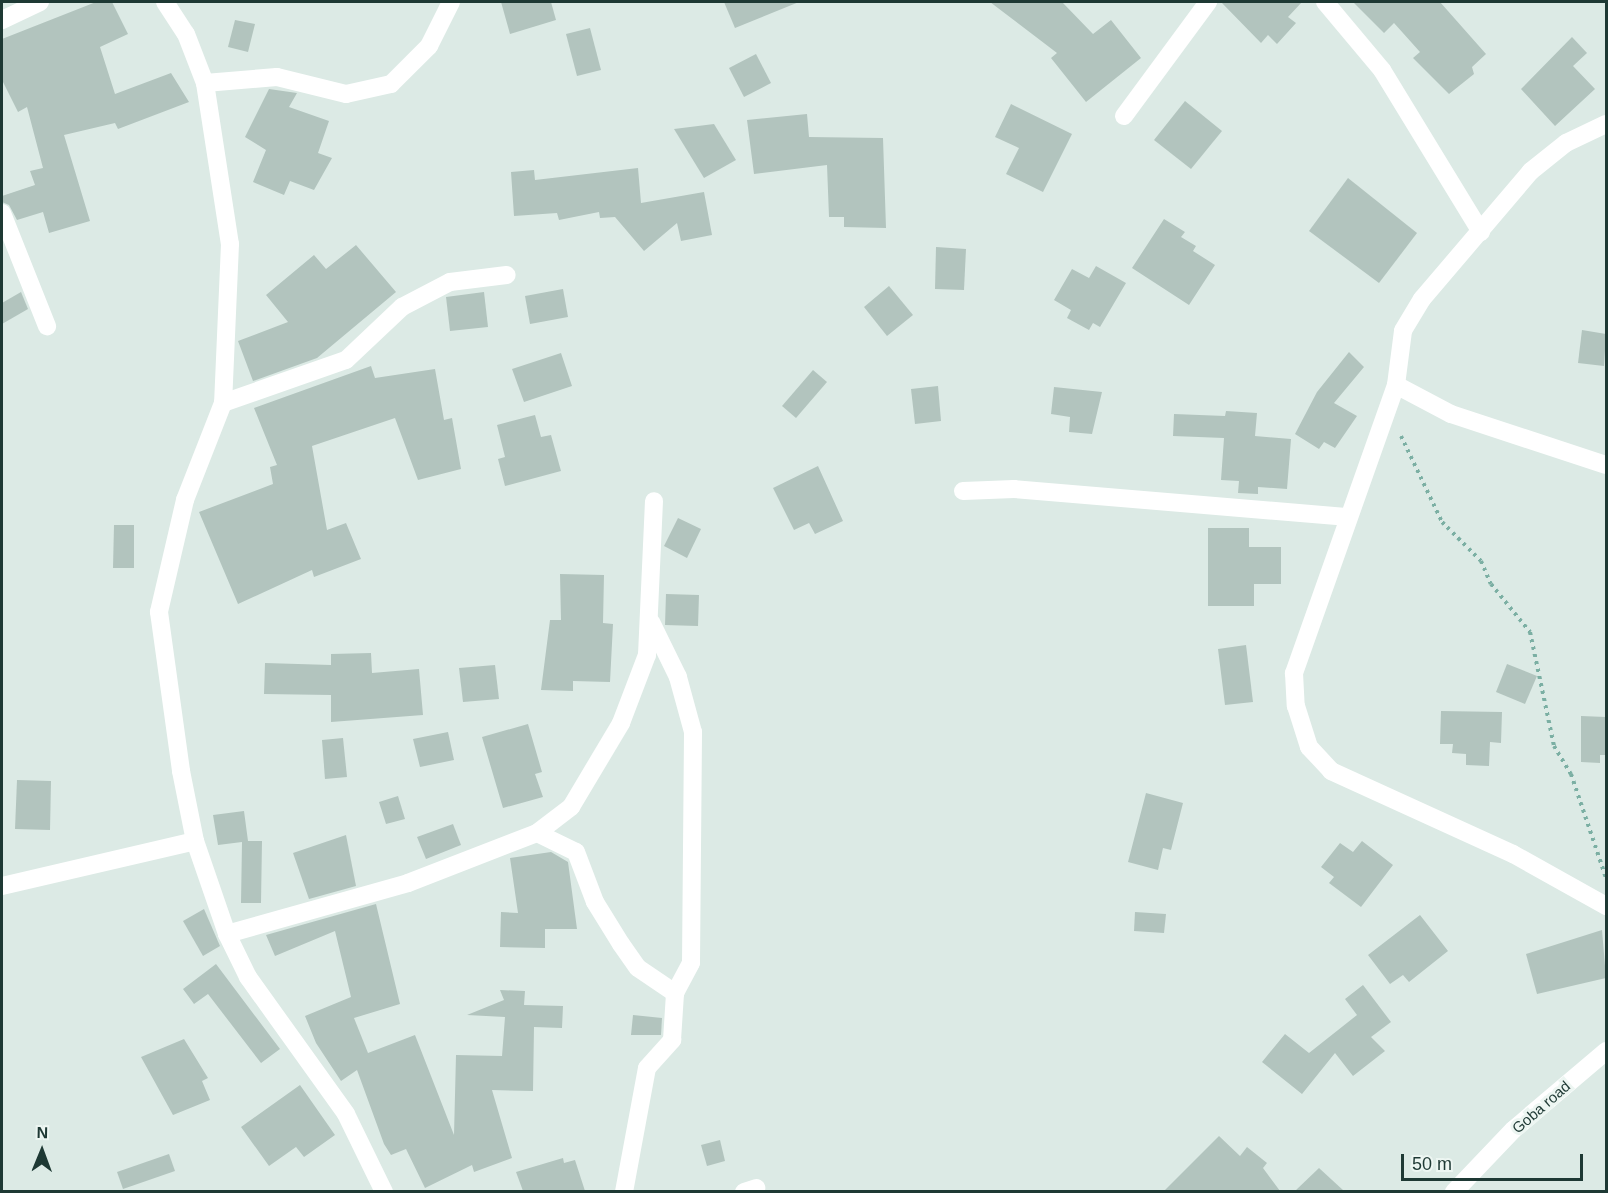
<!DOCTYPE html>
<style>
body{margin:0}
#map{position:relative;width:1608px;height:1193px;overflow:hidden;background:#dceae5;font-family:Helvetica,sans-serif}
div>[style]{position:absolute}
[style*='--x']{left:calc(var(--x)*1px);top:calc(var(--y)*1px);width:calc(var(--w)*1px);rotate:calc(var(--a)*1deg)}
.building>*{inset:0;background:#b2c4be}
.path>*{height:4px;margin-top:-2px;transform-origin:0;background:repeating-linear-gradient(90deg,#7bafa3 0 3px,transparent 0 7.5px)}
.minor>*{height:18px;margin:-9px;padding:0 9px;transform-origin:9px;border-radius:9px;background:#fff}
.secondary>*{height:18px;margin:-9px;padding:0 9px;transform-origin:9px;border-radius:9px;background:#fff}
span{translate:-50% -50%;white-space:nowrap;text-align:center;line-height:1.15;-webkit-text-stroke:6px #edf6f2;paint-order:stroke}
.street-label{font-size:15px;color:#1e3934}
.frame{position:absolute;inset:0;border:3px solid #1e3934;pointer-events:none}
.north{position:absolute;left:12px;top:1121px;width:60px;height:60px;-webkit-text-stroke:4px #edf6f2;paint-order:stroke;rotate:1deg;font-size:16px;font-weight:700;line-height:24px;text-align:center;color:#1e3934}
.north::after{content:'';display:block;margin:auto;width:21px;height:27px;background:#1e3934;clip-path:polygon(50% 0,100% 100%,50% 72%,0 100%)}
.scale{position:absolute;left:1401px;top:1154px;width:182px;height:27px;box-sizing:border-box;border:3px solid #1e3934;border-top:0;padding-left:8px;font-size:18px;line-height:21px;white-space:nowrap;color:#1e3934;-webkit-text-stroke:4px #edf6f2;paint-order:stroke}
</style>
<div id="map">
<div class="building">
<i style="clip-path:polygon(96px 2px,112px 2px,128px 34px,100px 47px,115px 94px,171px 73px,189px 102px,118px 129px,115px 123px,64px 135px,90px 221px,49px 233px,43px 212px,17px 220px,9px 205px,2px 202px,2px 196px,35px 185px,30px 171px,43px 168px,27px 107px,18px 112px,2px 80px,2px 39px)"></i>
<i style="clip-path:polygon(501px 2px,551px 2px,556px 20px,510px 34px)"></i>
<i style="clip-path:polygon(724px 2px,799px 2px,735px 28px)"></i>
<i style="clip-path:polygon(990px 2px,1062px 2px,1093px 34px,1111px 20px,1141px 58px,1086px 102px,1051px 58px,1057px 53px)"></i>
<i style="clip-path:polygon(1221px 2px,1302px 2px,1288px 17px,1296px 23px,1277px 44px,1268px 35px,1261px 43px)"></i>
<i style="clip-path:polygon(1353px 2px,1440px 2px,1486px 54px,1472px 67px,1474px 74px,1449px 94px,1413px 58px,1420px 52px,1394px 23px,1384px 33px)"></i>
<i style="clip-path:polygon(235px 20px,255px 24px,248px 52px,228px 47px)"></i>
<i style="clip-path:polygon(590px 28px,601px 70px,577px 76px,566px 34px)"></i>
<i style="clip-path:polygon(1572px 37px,1587px 53px,1573px 66px,1595px 89px,1555px 126px,1521px 89px)"></i>
<i style="clip-path:polygon(756px 54px,771px 83px,744px 97px,729px 68px)"></i>
<i style="clip-path:polygon(269px 89px,297px 93px,289px 107px,329px 121px,318px 153px,332px 158px,314px 190px,290px 181px,284px 195px,253px 182px,266px 150px,245px 137px)"></i>
<i style="clip-path:polygon(1185px 101px,1222px 131px,1191px 169px,1154px 140px)"></i>
<i style="clip-path:polygon(1011px 104px,1072px 134px,1043px 192px,1006px 174px,1019px 148px,995px 137px)"></i>
<i style="clip-path:polygon(807px 114px,809px 137px,883px 138px,886px 228px,844px 227px,844px 217px,829px 217px,827px 165px,754px 174px,747px 120px)"></i>
<i style="clip-path:polygon(714px 124px,736px 160px,704px 178px,674px 129px)"></i>
<i style="clip-path:polygon(638px 168px,641px 203px,704px 192px,712px 235px,681px 241px,677px 223px,644px 251px,615px 217px,600px 218px,599px 212px,559px 220px,557px 213px,514px 216px,511px 172px,534px 170px,535px 180px)"></i>
<i style="clip-path:polygon(1348px 178px,1417px 233px,1379px 283px,1309px 231px)"></i>
<i style="clip-path:polygon(1164px 219px,1185px 232px,1181px 237px,1196px 246px,1193px 251px,1215px 265px,1189px 305px,1132px 268px)"></i>
<i style="clip-path:polygon(356px 245px,396px 292px,317px 358px,253px 381px,238px 341px,288px 322px,266px 295px,314px 255px,326px 269px)"></i>
<i style="clip-path:polygon(936px 247px,966px 249px,964px 290px,935px 289px)"></i>
<i style="clip-path:polygon(1096px 266px,1126px 283px,1100px 327px,1093px 323px,1089px 330px,1067px 318px,1071px 310px,1054px 300px,1072px 269px,1089px 278px)"></i>
<i style="clip-path:polygon(889px 286px,913px 315px,887px 336px,864px 307px)"></i>
<i style="clip-path:polygon(563px 289px,568px 317px,530px 324px,525px 296px)"></i>
<i style="clip-path:polygon(21px 292px,28px 309px,2px 324px,2px 303px)"></i>
<i style="clip-path:polygon(484px 292px,488px 327px,450px 331px,446px 297px)"></i>
<i style="clip-path:polygon(1582px 330px,1606px 334px,1604px 366px,1578px 363px)"></i>
<i style="clip-path:polygon(1349px 352px,1364px 367px,1334px 403px,1357px 416px,1335px 448px,1324px 442px,1319px 449px,1295px 434px,1317px 392px)"></i>
<i style="clip-path:polygon(561px 353px,572px 386px,524px 402px,512px 369px)"></i>
<i style="clip-path:polygon(371px 366px,375px 378px,435px 369px,444px 420px,452px 418px,461px 469px,418px 480px,395px 418px,312px 446px,327px 530px,346px 523px,361px 559px,314px 577px,312px 570px,238px 604px,199px 512px,273px 484px,270px 467px,277px 465px,254px 408px)"></i>
<i style="clip-path:polygon(813px 370px,827px 382px,796px 418px,782px 406px)"></i>
<i style="clip-path:polygon(938px 386px,941px 421px,915px 424px,911px 389px)"></i>
<i style="clip-path:polygon(1054px 387px,1102px 392px,1092px 434px,1069px 432px,1070px 417px,1051px 414px)"></i>
<i style="clip-path:polygon(1226px 411px,1257px 413px,1255px 436px,1291px 439px,1287px 489px,1258px 487px,1258px 494px,1238px 493px,1239px 481px,1221px 480px,1224px 438px,1173px 436px,1174px 414px,1225px 416px)"></i>
<i style="clip-path:polygon(535px 415px,541px 437px,551px 435px,561px 471px,505px 486px,498px 459px,505px 457px,497px 425px)"></i>
<i style="clip-path:polygon(818px 466px,843px 521px,815px 534px,809px 523px,794px 530px,773px 488px)"></i>
<i style="clip-path:polygon(678px 518px,701px 529px,687px 558px,664px 546px)"></i>
<i style="clip-path:polygon(114px 525px,134px 525px,134px 568px,113px 568px)"></i>
<i style="clip-path:polygon(1208px 528px,1249px 528px,1249px 547px,1281px 547px,1281px 584px,1254px 584px,1254px 606px,1208px 606px)"></i>
<i style="clip-path:polygon(560px 574px,604px 575px,603px 623px,613px 624px,610px 682px,573px 681px,573px 691px,541px 690px,550px 620px,561px 620px)"></i>
<i style="clip-path:polygon(666px 594px,699px 595px,698px 626px,665px 625px)"></i>
<i style="clip-path:polygon(1246px 645px,1253px 702px,1225px 705px,1218px 649px)"></i>
<i style="clip-path:polygon(371px 653px,372px 673px,419px 669px,423px 715px,331px 722px,331px 695px,264px 694px,265px 663px,331px 665px,331px 654px)"></i>
<i style="clip-path:polygon(1507px 664px,1537px 676px,1525px 704px,1496px 692px)"></i>
<i style="clip-path:polygon(495px 665px,499px 699px,463px 702px,459px 668px)"></i>
<i style="clip-path:polygon(1441px 711px,1502px 712px,1501px 743px,1490px 742px,1489px 766px,1466px 765px,1466px 754px,1452px 753px,1453px 744px,1440px 744px)"></i>
<i style="clip-path:polygon(1581px 716px,1606px 717px,1606px 755px,1600px 755px,1600px 763px,1581px 762px)"></i>
<i style="clip-path:polygon(528px 724px,542px 772px,535px 774px,543px 797px,503px 808px,482px 737px)"></i>
<i style="clip-path:polygon(448px 732px,454px 760px,420px 767px,413px 739px)"></i>
<i style="clip-path:polygon(343px 738px,347px 777px,325px 779px,322px 740px)"></i>
<i style="clip-path:polygon(17px 780px,51px 781px,50px 830px,15px 829px)"></i>
<i style="clip-path:polygon(1146px 793px,1183px 803px,1171px 850px,1163px 848px,1158px 870px,1128px 862px)"></i>
<i style="clip-path:polygon(398px 796px,405px 819px,386px 824px,379px 802px)"></i>
<i style="clip-path:polygon(244px 811px,248px 841px,262px 841px,261px 903px,241px 903px,242px 842px,218px 845px,213px 815px)"></i>
<i style="clip-path:polygon(453px 824px,461px 845px,426px 859px,417px 837px)"></i>
<i style="clip-path:polygon(346px 835px,356px 886px,309px 899px,293px 853px)"></i>
<i style="clip-path:polygon(1362px 841px,1393px 865px,1361px 907px,1329px 883px,1334px 877px,1321px 867px,1340px 843px,1353px 852px)"></i>
<i style="clip-path:polygon(551px 852px,568px 862px,577px 929px,545px 929px,545px 948px,500px 947px,501px 912px,518px 913px,510px 858px)"></i>
<i style="clip-path:polygon(376px 904px,400px 1004px,354px 1018px,368px 1053px,415px 1035px,454px 1135px,456px 1055px,502px 1056px,505px 1017px,467px 1015px,504px 1000px,500px 990px,525px 991px,524px 1005px,563px 1006px,562px 1028px,534px 1027px,533px 1091px,492px 1090px,512px 1158px,474px 1172px,472px 1165px,425px 1188px,406px 1149px,391px 1155px,384px 1144px,357px 1070px,341px 1081px,316px 1043px,305px 1016px,351px 997px,335px 931px,275px 956px,266px 935px)"></i>
<i style="clip-path:polygon(204px 909px,220px 946px,203px 956px,183px 921px)"></i>
<i style="clip-path:polygon(1135px 912px,1166px 914px,1164px 933px,1134px 931px)"></i>
<i style="clip-path:polygon(1420px 915px,1448px 951px,1409px 982px,1403px 975px,1390px 984px,1368px 955px)"></i>
<i style="clip-path:polygon(1602px 930px,1606px 978px,1537px 994px,1526px 954px)"></i>
<i style="clip-path:polygon(216px 964px,280px 1049px,261px 1063px,208px 994px,194px 1004px,183px 989px)"></i>
<i style="clip-path:polygon(1363px 985px,1391px 1022px,1371px 1037px,1385px 1051px,1353px 1076px,1335px 1053px,1302px 1094px,1262px 1062px,1285px 1034px,1309px 1053px,1357px 1015px,1345px 999px)"></i>
<i style="clip-path:polygon(633px 1015px,662px 1018px,661px 1035px,631px 1035px)"></i>
<i style="clip-path:polygon(184px 1039px,208px 1078px,202px 1081px,210px 1100px,173px 1115px,141px 1057px)"></i>
<i style="clip-path:polygon(300px 1085px,335px 1135px,304px 1157px,296px 1147px,269px 1166px,241px 1127px)"></i>
<i style="clip-path:polygon(1219px 1136px,1240px 1156px,1247px 1147px,1267px 1163px,1263px 1168px,1280px 1191px,1164px 1191px)"></i>
<i style="clip-path:polygon(720px 1140px,725px 1161px,707px 1166px,701px 1145px)"></i>
<i style="clip-path:polygon(169px 1154px,175px 1171px,123px 1189px,117px 1172px)"></i>
<i style="clip-path:polygon(563px 1158px,564px 1163px,575px 1160px,585px 1191px,523px 1191px,516px 1172px)"></i>
<i style="clip-path:polygon(1319px 1168px,1344px 1191px,1295px 1191px)"></i>
</div>
<div class="path">
<i style="--x:1401;--y:436;--w:95;--a:64.5"></i>
<i style="--x:1442;--y:522;--w:55;--a:45"></i>
<i style="--x:1481;--y:561;--w:25;--a:67"></i>
<i style="--x:1491;--y:584;--w:62;--a:50.9"></i>
<i style="--x:1530;--y:632;--w:116;--a:78.1"></i>
<i style="--x:1554;--y:746;--w:33;--a:59"></i>
<i style="--x:1571;--y:774;--w:110;--a:71.4"></i>
</div>
<div class="minor">
<i style="--x:165;--y:2;--w:38;--a:57"></i>
<i style="--x:186;--y:34;--w:53;--a:68.8"></i>
<i style="--x:205;--y:83;--w:163;--a:81.2"></i>
<i style="--x:230;--y:244;--w:159;--a:92.5"></i>
<i style="--x:223;--y:403;--w:104;--a:111.4"></i>
<i style="--x:185;--y:500;--w:115;--a:103.1"></i>
<i style="--x:159;--y:612;--w:161;--a:82.1"></i>
<i style="--x:181;--y:771;--w:71;--a:78.7"></i>
<i style="--x:195;--y:841;--w:98;--a:71"></i>
<i style="--x:227;--y:934;--w:48;--a:64"></i>
<i style="--x:248;--y:977;--w:168;--a:54.4"></i>
<i style="--x:346;--y:1114;--w:87;--a:64"></i>
<i style="--x:1325;--y:2;--w:89;--a:50"></i>
<i style="--x:1382;--y:70;--w:190;--a:58.6"></i>
<i style="--x:2;--y:20;--w:42;--a:-25.3"></i>
<i style="--x:205;--y:83;--w:72;--a:-4.8"></i>
<i style="--x:277;--y:77;--w:71;--a:13.8"></i>
<i style="--x:346;--y:94;--w:46;--a:-12.5"></i>
<i style="--x:391;--y:84;--w:54;--a:-45"></i>
<i style="--x:429;--y:46;--w:49;--a:-63.4"></i>
<i style="--x:1124;--y:116;--w:142;--a:-53.6"></i>
<i style="--x:1606;--y:124;--w:44;--a:154.6"></i>
<i style="--x:1566;--y:143;--w:45;--a:141.3"></i>
<i style="--x:1531;--y:171;--w:168;--a:130.4"></i>
<i style="--x:1422;--y:299;--w:37;--a:121"></i>
<i style="--x:1403;--y:331;--w:54;--a:97.4"></i>
<i style="--x:1396;--y:385;--w:306;--a:109.5"></i>
<i style="--x:1294;--y:673;--w:33;--a:87"></i>
<i style="--x:1296;--y:706;--w:43;--a:72.4"></i>
<i style="--x:1309;--y:747;--w:33;--a:47"></i>
<i style="--x:1331;--y:771;--w:200;--a:24.5"></i>
<i style="--x:1513;--y:854;--w:107;--a:29.2"></i>
<i style="--x:2;--y:213;--w:122;--a:68.3"></i>
<i style="--x:1396;--y:385;--w:62;--a:27.8"></i>
<i style="--x:1451;--y:414;--w:163;--a:18.2"></i>
<i style="--x:223;--y:403;--w:130;--a:-19.3"></i>
<i style="--x:346;--y:360;--w:77;--a:-43.4"></i>
<i style="--x:402;--y:307;--w:54;--a:-27.5"></i>
<i style="--x:450;--y:282;--w:57;--a:-7"></i>
<i style="--x:963;--y:491;--w:51;--a:-2.2"></i>
<i style="--x:1014;--y:489;--w:336;--a:4.8"></i>
<i style="--x:537;--y:833;--w:43;--a:26"></i>
<i style="--x:576;--y:852;--w:53;--a:69.2"></i>
<i style="--x:595;--y:902;--w:49;--a:58.2"></i>
<i style="--x:621;--y:944;--w:29;--a:55"></i>
<i style="--x:638;--y:968;--w:45;--a:34"></i>
<i style="--x:2;--y:886;--w:198;--a:-13.1"></i>
<i style="--x:227;--y:934;--w:188;--a:-15.7"></i>
<i style="--x:408;--y:883;--w:138;--a:-21.2"></i>
<i style="--x:537;--y:833;--w:43;--a:-37.4"></i>
<i style="--x:571;--y:807;--w:98;--a:-59.2"></i>
<i style="--x:621;--y:723;--w:73;--a:-69.1"></i>
<i style="--x:647;--y:655;--w:154;--a:-87.4"></i>
<i style="--x:624;--y:1192;--w:126;--a:-79.5"></i>
<i style="--x:647;--y:1068;--w:38;--a:-48"></i>
<i style="--x:672;--y:1040;--w:47;--a:-86.3"></i>
<i style="--x:675;--y:993;--w:34;--a:-62"></i>
<i style="--x:691;--y:963;--w:231;--a:-89.5"></i>
<i style="--x:693;--y:732;--w:57;--a:-105.3"></i>
<i style="--x:678;--y:677;--w:61;--a:-116.1"></i>
<i style="--x:744;--y:1192;--w:13;--a:-18"></i>
</div>
<div class="secondary">
<i style="--x:1454;--y:1192;--w:86;--a:-46.4"></i>
<i style="--x:1513;--y:1130;--w:122;--a:-40.3"></i>
</div>
<div class="street-label">
<span style="left:1541px;top:1107px;rotate:-41deg">Goba road</span>
</div>
<div class="frame"></div>
<div class="north">N</div>
<div class="scale">50 m</div>
</div>
